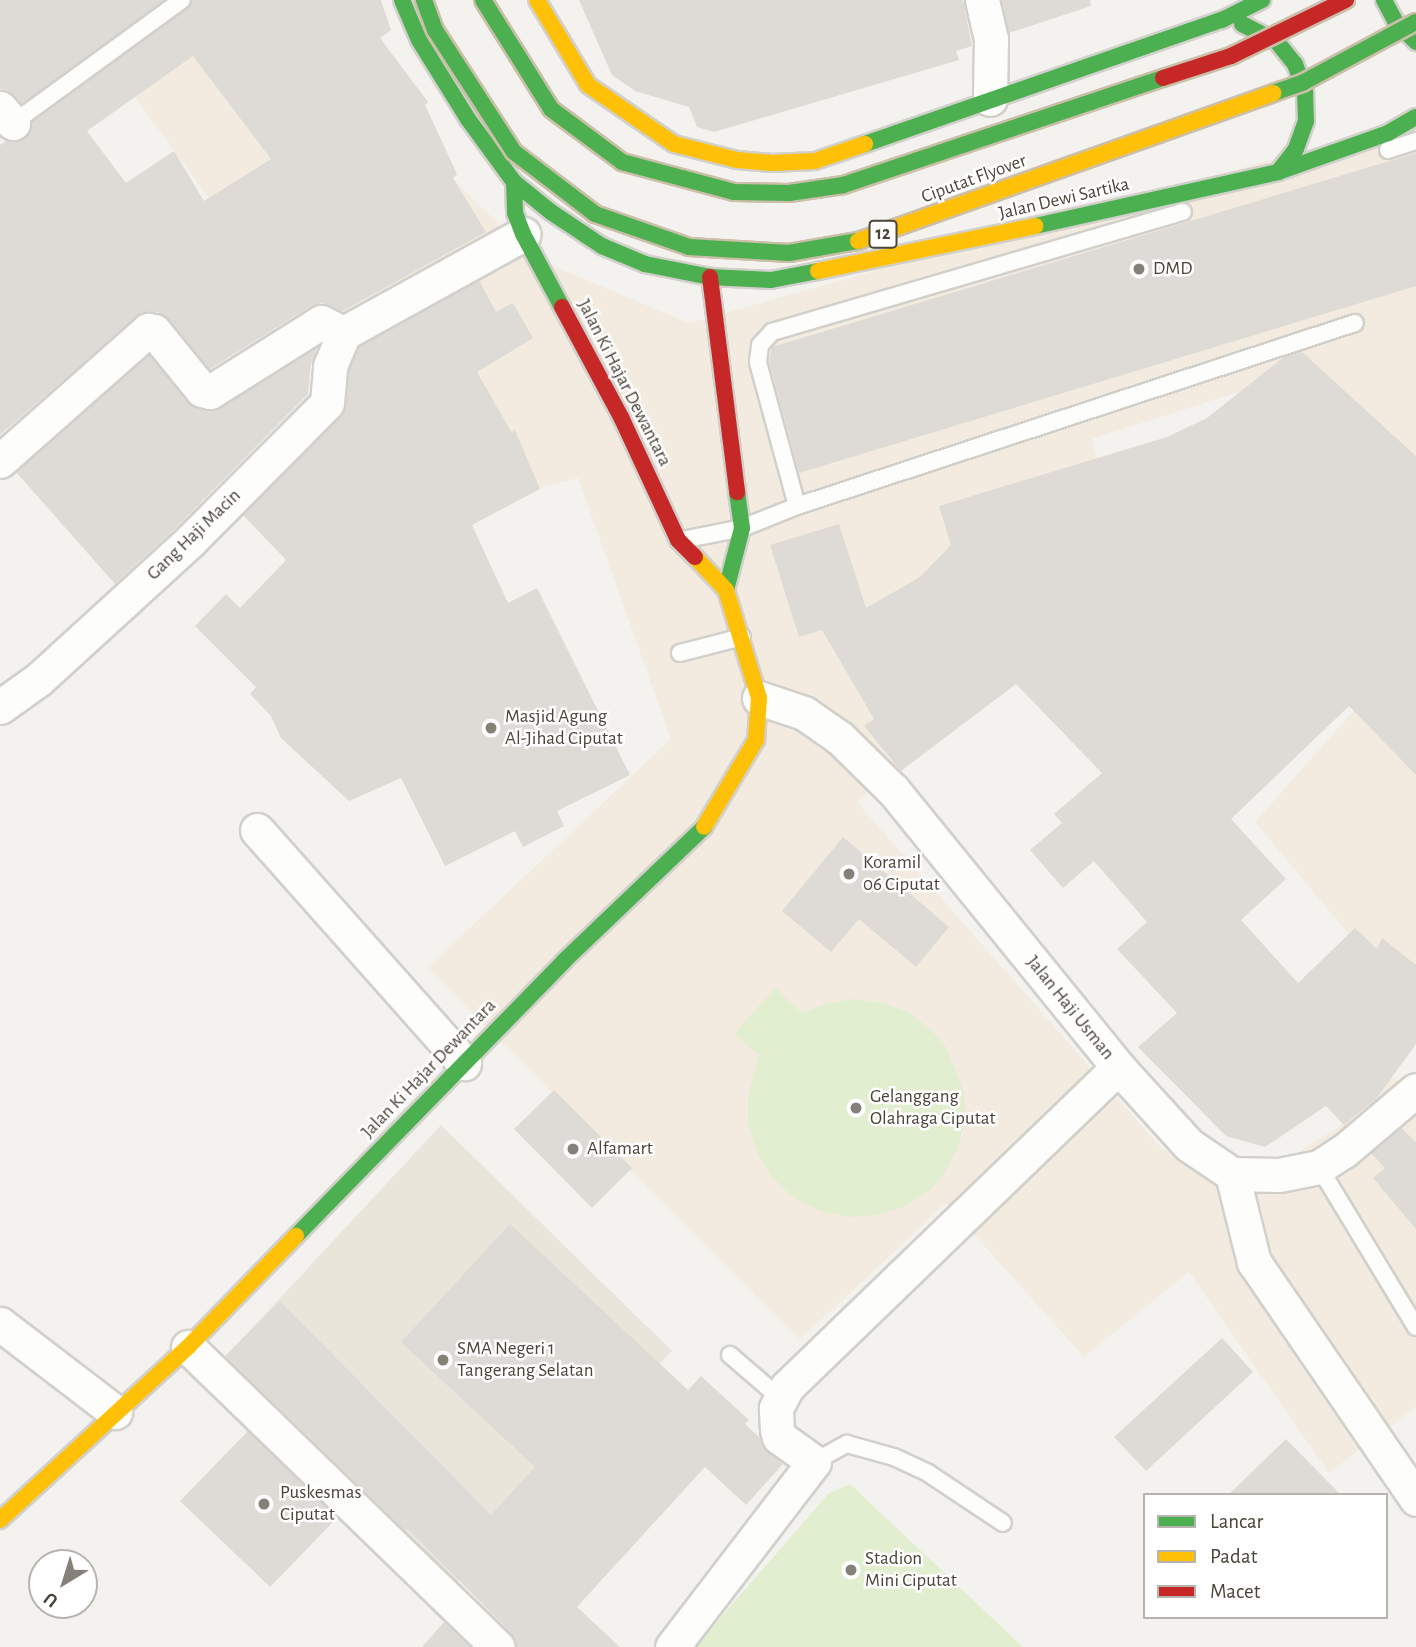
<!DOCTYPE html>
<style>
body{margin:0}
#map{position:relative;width:1416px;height:1647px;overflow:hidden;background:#f4f2ee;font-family:"Alegreya Sans",sans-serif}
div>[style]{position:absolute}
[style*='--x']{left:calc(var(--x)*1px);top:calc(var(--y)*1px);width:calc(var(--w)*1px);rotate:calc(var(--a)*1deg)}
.commercial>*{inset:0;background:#f3ebdf}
.education>*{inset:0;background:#eae5da}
.green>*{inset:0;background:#e1eecf}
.building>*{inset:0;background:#dedbd6}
.roads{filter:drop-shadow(2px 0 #d2d0cb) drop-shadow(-2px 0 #d2d0cb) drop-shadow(0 2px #d2d0cb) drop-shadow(0 -2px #d2d0cb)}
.lane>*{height:16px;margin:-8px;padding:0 8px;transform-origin:8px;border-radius:8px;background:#fdfdfc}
.street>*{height:33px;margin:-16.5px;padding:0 16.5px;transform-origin:16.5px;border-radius:16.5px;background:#fdfdfc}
.fast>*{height:16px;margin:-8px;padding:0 8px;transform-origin:8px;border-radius:8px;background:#4caf50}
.slow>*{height:16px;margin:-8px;padding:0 8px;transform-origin:8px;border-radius:8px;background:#ffc107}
.jam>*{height:16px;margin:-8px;padding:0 8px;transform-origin:8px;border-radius:8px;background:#c62828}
.bridges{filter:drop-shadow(2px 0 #ccbfa9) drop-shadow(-2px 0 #ccbfa9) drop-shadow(0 2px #ccbfa9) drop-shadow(0 -2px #ccbfa9)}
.fast-bridge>*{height:16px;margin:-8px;padding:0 8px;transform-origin:8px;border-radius:8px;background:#4caf50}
.slow-bridge>*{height:16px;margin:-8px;padding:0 8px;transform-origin:8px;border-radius:8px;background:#ffc107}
.jam-bridge>*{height:16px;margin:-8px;padding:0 8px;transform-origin:8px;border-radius:8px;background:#c62828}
.dots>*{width:19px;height:19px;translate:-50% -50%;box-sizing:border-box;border:4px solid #fff;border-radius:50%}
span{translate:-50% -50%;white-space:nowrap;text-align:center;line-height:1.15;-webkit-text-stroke:5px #fff;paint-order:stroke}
.shield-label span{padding:2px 5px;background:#fff;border:2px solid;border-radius:5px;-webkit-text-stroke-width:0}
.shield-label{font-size:18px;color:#4b4439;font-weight:700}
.street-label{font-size:19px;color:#4b4439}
.poi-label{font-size:19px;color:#4b4439}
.left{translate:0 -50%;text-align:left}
.legend{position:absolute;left:1143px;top:1493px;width:245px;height:126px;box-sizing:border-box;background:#fff;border:2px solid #b7b4b0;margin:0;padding:9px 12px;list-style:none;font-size:21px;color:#4b4439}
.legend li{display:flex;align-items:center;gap:14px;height:35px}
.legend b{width:35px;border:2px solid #b7b4b0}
.north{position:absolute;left:28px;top:1549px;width:70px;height:70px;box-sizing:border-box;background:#fff;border:2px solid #b7b4b0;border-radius:50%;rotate:218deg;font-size:19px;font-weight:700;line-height:28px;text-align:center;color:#4b4439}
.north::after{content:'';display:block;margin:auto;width:24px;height:32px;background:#868178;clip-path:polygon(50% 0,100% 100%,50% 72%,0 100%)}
</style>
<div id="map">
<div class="commercial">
<i style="clip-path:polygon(177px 0,354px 0,423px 149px,532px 257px,689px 323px,1416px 119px,1416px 517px,1280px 379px,1092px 439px,1130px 575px,857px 802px,1162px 1149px,1251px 1181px,1339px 1127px,1393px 1076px,1416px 1101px,1416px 1407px,1329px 1473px,1189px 1272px,1084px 1357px,946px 1203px,800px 1340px,427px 968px,671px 739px,578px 478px,439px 513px,99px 48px)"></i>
<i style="clip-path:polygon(1416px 640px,1416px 1015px,1255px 822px)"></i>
</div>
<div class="education">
<i style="clip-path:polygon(441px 1125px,672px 1351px,451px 1589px,214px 1369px)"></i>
</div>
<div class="green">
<i style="clip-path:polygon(775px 988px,802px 1013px,825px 1004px,854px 999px,883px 1003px,910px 1013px,933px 1032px,946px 1047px,964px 1092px,965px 1121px,957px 1150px,943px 1175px,930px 1190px,905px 1206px,877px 1215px,848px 1217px,820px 1211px,793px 1197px,772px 1177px,757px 1152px,748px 1124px,748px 1095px,759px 1055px,734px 1034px)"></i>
<i style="clip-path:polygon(850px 1484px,1023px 1647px,695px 1647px,829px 1493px)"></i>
</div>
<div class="building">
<i style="clip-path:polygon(0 0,164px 0,22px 104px,7px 90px,0 89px)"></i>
<i style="clip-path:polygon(evenodd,192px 0,381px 0,391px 30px,380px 38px,428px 102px,425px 105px,457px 174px,453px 178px,486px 232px,343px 311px,321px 303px,311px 306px,210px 369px,168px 318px,157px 312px,142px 312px,0 435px,0 145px,6px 141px,16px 142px,25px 138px,32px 122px,188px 8px,192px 0,193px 56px,271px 159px,204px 201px,174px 151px,126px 183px,87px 131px,193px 56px)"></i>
<i style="clip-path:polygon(579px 0,963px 0,972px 46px,956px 51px,959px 60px,714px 132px,697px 127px,689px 107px,635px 91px,612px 75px)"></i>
<i style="clip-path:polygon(1002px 0,1090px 0,1091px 6px,1009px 33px)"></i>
<i style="clip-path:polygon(1416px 153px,1416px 286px,799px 473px,769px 361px,772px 347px)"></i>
<i style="clip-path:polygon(479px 280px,496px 312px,513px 303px,533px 338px,477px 372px,512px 433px,515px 430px,540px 489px,472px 525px,508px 603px,537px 588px,630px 775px,557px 811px,564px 826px,523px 847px,515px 831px,445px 866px,401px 778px,349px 801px,281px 738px,271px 716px,250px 694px,256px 687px,195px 626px,226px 594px,240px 608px,286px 560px,243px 515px,341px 416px,346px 405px,349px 371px,359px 347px)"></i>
<i style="clip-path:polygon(317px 347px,311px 364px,308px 394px,177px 527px,115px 584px,16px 472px,149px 355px,188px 403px,197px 409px,213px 411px)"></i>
<i style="clip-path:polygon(1302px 352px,1416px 456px,1416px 775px,1349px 706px,1231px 819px,1286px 879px,1241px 920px,1298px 983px,1355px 928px,1377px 949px,1382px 938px,1416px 965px,1416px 1044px,1376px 1099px,1344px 1125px,1326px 1106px,1265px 1147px,1226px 1136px,1138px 1047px,1177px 1013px,1117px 949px,1147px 922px,1094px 861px,1063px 888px,1030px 850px,1062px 823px,1054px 814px,1102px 773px,1016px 684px,901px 771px,864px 726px,874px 719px,822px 630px,799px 637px,770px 545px,839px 524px,866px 608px,920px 577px,951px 545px,939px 506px,1167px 437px,1207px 418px,1284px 357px)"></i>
<i style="clip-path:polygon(843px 837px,949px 927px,916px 967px,859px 919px,831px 952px,782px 911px)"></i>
<i style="clip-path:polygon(554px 1090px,632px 1168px,592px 1208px,514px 1129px)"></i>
<i style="clip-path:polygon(1401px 1128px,1416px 1142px,1416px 1229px,1373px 1178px,1385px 1168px,1371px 1153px)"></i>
<i style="clip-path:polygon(510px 1224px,688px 1390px,701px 1376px,749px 1420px,745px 1424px,759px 1437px,767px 1452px,783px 1464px,746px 1505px,705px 1467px,577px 1607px,620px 1647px,517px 1647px,511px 1633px,407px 1528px,405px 1530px,225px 1356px,280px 1301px,491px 1515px,535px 1467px,401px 1342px)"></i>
<i style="clip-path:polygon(1222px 1338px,1253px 1372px,1146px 1471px,1114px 1437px)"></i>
<i style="clip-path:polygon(248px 1431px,337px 1518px,270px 1587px,180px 1501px)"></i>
<i style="clip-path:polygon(1286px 1439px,1341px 1495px,1228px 1495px)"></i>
<i style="clip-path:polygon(444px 1622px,470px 1647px,422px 1647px)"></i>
</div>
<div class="roads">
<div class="lane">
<i style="--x:9;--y:126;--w:214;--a:-36.1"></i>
<i style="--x:1388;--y:150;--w:29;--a:-18"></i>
<i style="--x:797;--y:506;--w:149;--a:-105.2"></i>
<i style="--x:758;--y:362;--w:17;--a:-83"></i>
<i style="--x:760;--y:345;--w:18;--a:-47"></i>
<i style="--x:772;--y:332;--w:428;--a:-16.3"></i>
<i style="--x:682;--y:540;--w:61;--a:-11.3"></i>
<i style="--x:742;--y:528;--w:59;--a:-21.8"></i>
<i style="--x:797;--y:506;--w:587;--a:-18.16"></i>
<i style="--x:680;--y:653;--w:64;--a:-14.5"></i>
<i style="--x:1319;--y:1167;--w:187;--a:58.8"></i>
<i style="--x:730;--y:1355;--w:66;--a:40.7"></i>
<i style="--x:814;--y:1462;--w:38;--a:-29"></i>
<i style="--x:847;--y:1444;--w:49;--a:15.5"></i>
<i style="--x:894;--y:1457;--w:38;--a:25"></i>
<i style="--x:928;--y:1473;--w:90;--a:33.7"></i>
</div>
<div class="street">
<i style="--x:982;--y:0;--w:40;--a:77"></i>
<i style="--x:991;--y:39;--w:60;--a:91"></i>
<i style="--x:0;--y:108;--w:20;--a:49"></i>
<i style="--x:0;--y:461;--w:198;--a:-41.5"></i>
<i style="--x:148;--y:330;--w:6;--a:9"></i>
<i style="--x:154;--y:331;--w:76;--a:50.9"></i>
<i style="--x:202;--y:390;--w:8;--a:14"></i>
<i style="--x:210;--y:392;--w:131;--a:-32.2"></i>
<i style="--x:321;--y:322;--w:25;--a:26"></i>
<i style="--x:344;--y:333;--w:205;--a:-28.9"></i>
<i style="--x:759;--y:698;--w:47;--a:18.4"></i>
<i style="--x:804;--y:713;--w:44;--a:34.8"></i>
<i style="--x:840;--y:738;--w:74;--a:44.5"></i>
<i style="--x:893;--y:790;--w:357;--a:50.9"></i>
<i style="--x:1118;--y:1067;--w:105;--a:47.7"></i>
<i style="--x:1189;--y:1145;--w:52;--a:34"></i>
<i style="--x:1232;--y:1174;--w:47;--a:1.2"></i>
<i style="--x:1279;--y:1175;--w:41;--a:-11.3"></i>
<i style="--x:1319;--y:1167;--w:30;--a:-33"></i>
<i style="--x:1344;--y:1151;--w:94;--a:-40.3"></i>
<i style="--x:0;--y:707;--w:48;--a:-35.7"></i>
<i style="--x:39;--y:679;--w:205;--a:-42.4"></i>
<i style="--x:190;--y:541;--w:194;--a:-45.2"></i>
<i style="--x:327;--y:403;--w:37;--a:-85"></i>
<i style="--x:330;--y:366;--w:36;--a:-67"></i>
<i style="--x:257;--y:830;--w:312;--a:48.4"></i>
<i style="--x:1232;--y:1174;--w:91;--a:76"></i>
<i style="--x:1254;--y:1262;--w:287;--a:55.6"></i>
<i style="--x:0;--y:1324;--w:145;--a:37.4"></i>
<i style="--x:188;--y:1347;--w:431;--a:44.1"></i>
<i style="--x:672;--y:1647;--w:233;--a:-52.5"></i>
<i style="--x:814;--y:1462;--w:43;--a:-144.5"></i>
<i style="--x:779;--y:1437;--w:7;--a:-106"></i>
<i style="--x:777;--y:1430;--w:22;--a:-93"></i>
<i style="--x:776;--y:1408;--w:24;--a:-62"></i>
<i style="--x:787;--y:1387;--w:460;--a:-44"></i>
</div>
<div class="fast">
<i style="--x:402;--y:0;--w:43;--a:67"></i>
<i style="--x:419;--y:40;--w:93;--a:58.2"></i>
<i style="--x:468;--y:119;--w:78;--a:53.9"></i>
<i style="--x:514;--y:182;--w:48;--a:39"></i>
<i style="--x:551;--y:212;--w:61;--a:33.7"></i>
<i style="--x:602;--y:246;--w:47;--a:22.7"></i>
<i style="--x:645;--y:264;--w:66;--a:11.3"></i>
<i style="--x:710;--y:277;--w:61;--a:2.8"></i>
<i style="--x:771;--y:280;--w:48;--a:-10.8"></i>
<i style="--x:1384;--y:0;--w:24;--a:62"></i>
<i style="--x:1395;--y:21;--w:30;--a:45"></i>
<i style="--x:1242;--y:24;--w:39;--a:27"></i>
<i style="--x:1277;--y:42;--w:28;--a:51"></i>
<i style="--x:1295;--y:64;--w:30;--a:70"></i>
<i style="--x:1305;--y:92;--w:29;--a:88"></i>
<i style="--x:1306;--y:121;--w:30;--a:110"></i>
<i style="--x:1296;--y:149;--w:29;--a:128"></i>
<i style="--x:865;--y:144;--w:378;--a:-19.2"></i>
<i style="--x:1222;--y:20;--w:45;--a:-26.6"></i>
<i style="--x:514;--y:182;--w:31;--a:88"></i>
<i style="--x:515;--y:213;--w:22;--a:69"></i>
<i style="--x:523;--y:234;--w:83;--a:61.9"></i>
<i style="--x:1035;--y:226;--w:249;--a:-12.5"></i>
<i style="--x:1278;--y:172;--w:117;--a:-19.5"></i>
<i style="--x:1388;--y:133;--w:32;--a:-30"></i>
<i style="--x:726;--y:590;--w:64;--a:-75.5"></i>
<i style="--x:742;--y:528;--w:36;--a:-98"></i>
<i style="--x:296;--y:1236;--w:384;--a:-45.7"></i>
<i style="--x:564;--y:961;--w:194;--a:-43.7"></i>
</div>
<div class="slow">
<i style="--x:537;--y:0;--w:99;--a:59"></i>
<i style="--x:588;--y:85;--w:104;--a:34.5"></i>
<i style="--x:674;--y:144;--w:65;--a:14.3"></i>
<i style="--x:737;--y:160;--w:35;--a:5"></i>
<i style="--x:772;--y:163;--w:43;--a:-2.7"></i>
<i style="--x:815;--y:161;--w:53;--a:-18.8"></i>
<i style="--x:818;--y:271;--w:222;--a:-11.7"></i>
<i style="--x:695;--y:557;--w:45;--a:46.8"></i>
<i style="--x:726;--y:590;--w:113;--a:73"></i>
<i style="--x:759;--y:698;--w:42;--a:94.1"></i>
<i style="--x:756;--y:740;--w:101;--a:120.9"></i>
<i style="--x:0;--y:1520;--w:255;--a:-42.6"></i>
<i style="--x:188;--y:1347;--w:155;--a:-45.8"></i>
</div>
<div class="jam">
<i style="--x:710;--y:277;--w:217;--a:82.8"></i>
<i style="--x:562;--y:307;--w:125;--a:61.8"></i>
<i style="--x:621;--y:417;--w:136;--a:65.1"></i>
<i style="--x:678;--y:540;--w:24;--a:45"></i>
</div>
</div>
<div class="bridges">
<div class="fast-bridge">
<i style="--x:424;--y:0;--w:32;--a:70"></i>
<i style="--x:435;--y:30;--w:145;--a:57.1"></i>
<i style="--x:514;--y:152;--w:102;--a:37.4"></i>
<i style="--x:595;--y:214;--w:100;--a:19.3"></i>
<i style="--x:689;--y:247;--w:100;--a:3.4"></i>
<i style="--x:789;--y:253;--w:70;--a:-9.9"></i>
<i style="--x:483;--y:0;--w:128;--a:58"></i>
<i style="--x:551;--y:109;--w:89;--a:36.7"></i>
<i style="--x:622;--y:162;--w:116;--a:15"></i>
<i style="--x:734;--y:192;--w:55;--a:1"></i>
<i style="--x:789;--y:193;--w:55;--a:-8.4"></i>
<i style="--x:843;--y:185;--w:337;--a:-18.5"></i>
<i style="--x:1273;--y:93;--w:31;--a:-19"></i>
<i style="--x:1302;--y:83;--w:129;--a:-28.2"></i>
</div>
<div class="slow-bridge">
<i style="--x:858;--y:241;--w:441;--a:-19.6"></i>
</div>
<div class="jam-bridge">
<i style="--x:1163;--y:78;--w:71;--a:-17.9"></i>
<i style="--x:1231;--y:56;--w:128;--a:-26"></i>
</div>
</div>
<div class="dots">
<i style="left:1139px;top:269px;background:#868178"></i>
<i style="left:491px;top:728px;background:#868178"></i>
<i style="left:849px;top:874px;background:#868178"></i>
<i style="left:856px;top:1108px;background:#868178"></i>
<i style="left:573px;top:1149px;background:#868178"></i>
<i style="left:443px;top:1360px;background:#868178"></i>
<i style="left:264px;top:1504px;background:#868178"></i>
<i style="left:851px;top:1570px;background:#868178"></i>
</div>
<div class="shield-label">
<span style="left:883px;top:234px">12</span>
</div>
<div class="street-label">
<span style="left:974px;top:179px;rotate:-20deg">Ciputat Flyover</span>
<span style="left:1064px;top:199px;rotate:-13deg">Jalan Dewi Sartika</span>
<span style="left:624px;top:383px;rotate:63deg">Jalan Ki Hajar Dewantara</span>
<span style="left:194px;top:535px;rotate:-44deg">Gang Haji Macin</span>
<span style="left:1070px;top:1008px;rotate:51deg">Jalan Haji Usman</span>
<span style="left:429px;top:1069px;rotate:-46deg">Jalan Ki Hajar Dewantara</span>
</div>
<div class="poi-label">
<span class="left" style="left:1153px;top:269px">DMD</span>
<span class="left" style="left:505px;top:728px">Masjid Agung<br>Al-Jihad Ciputat</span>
<span class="left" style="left:863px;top:874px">Koramil<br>06 Ciputat</span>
<span class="left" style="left:870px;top:1108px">Gelanggang<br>Olahraga Ciputat</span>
<span class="left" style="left:587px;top:1149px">Alfamart</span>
<span class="left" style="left:457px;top:1360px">SMA Negeri 1<br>Tangerang Selatan</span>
<span class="left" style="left:280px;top:1504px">Puskesmas<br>Ciputat</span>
<span class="left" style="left:865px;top:1570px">Stadion<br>Mini Ciputat</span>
</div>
<ul class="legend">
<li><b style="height:9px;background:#4caf50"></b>Lancar</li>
<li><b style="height:9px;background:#ffc107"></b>Padat</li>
<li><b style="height:9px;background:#c62828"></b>Macet</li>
</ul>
<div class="north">U</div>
</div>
